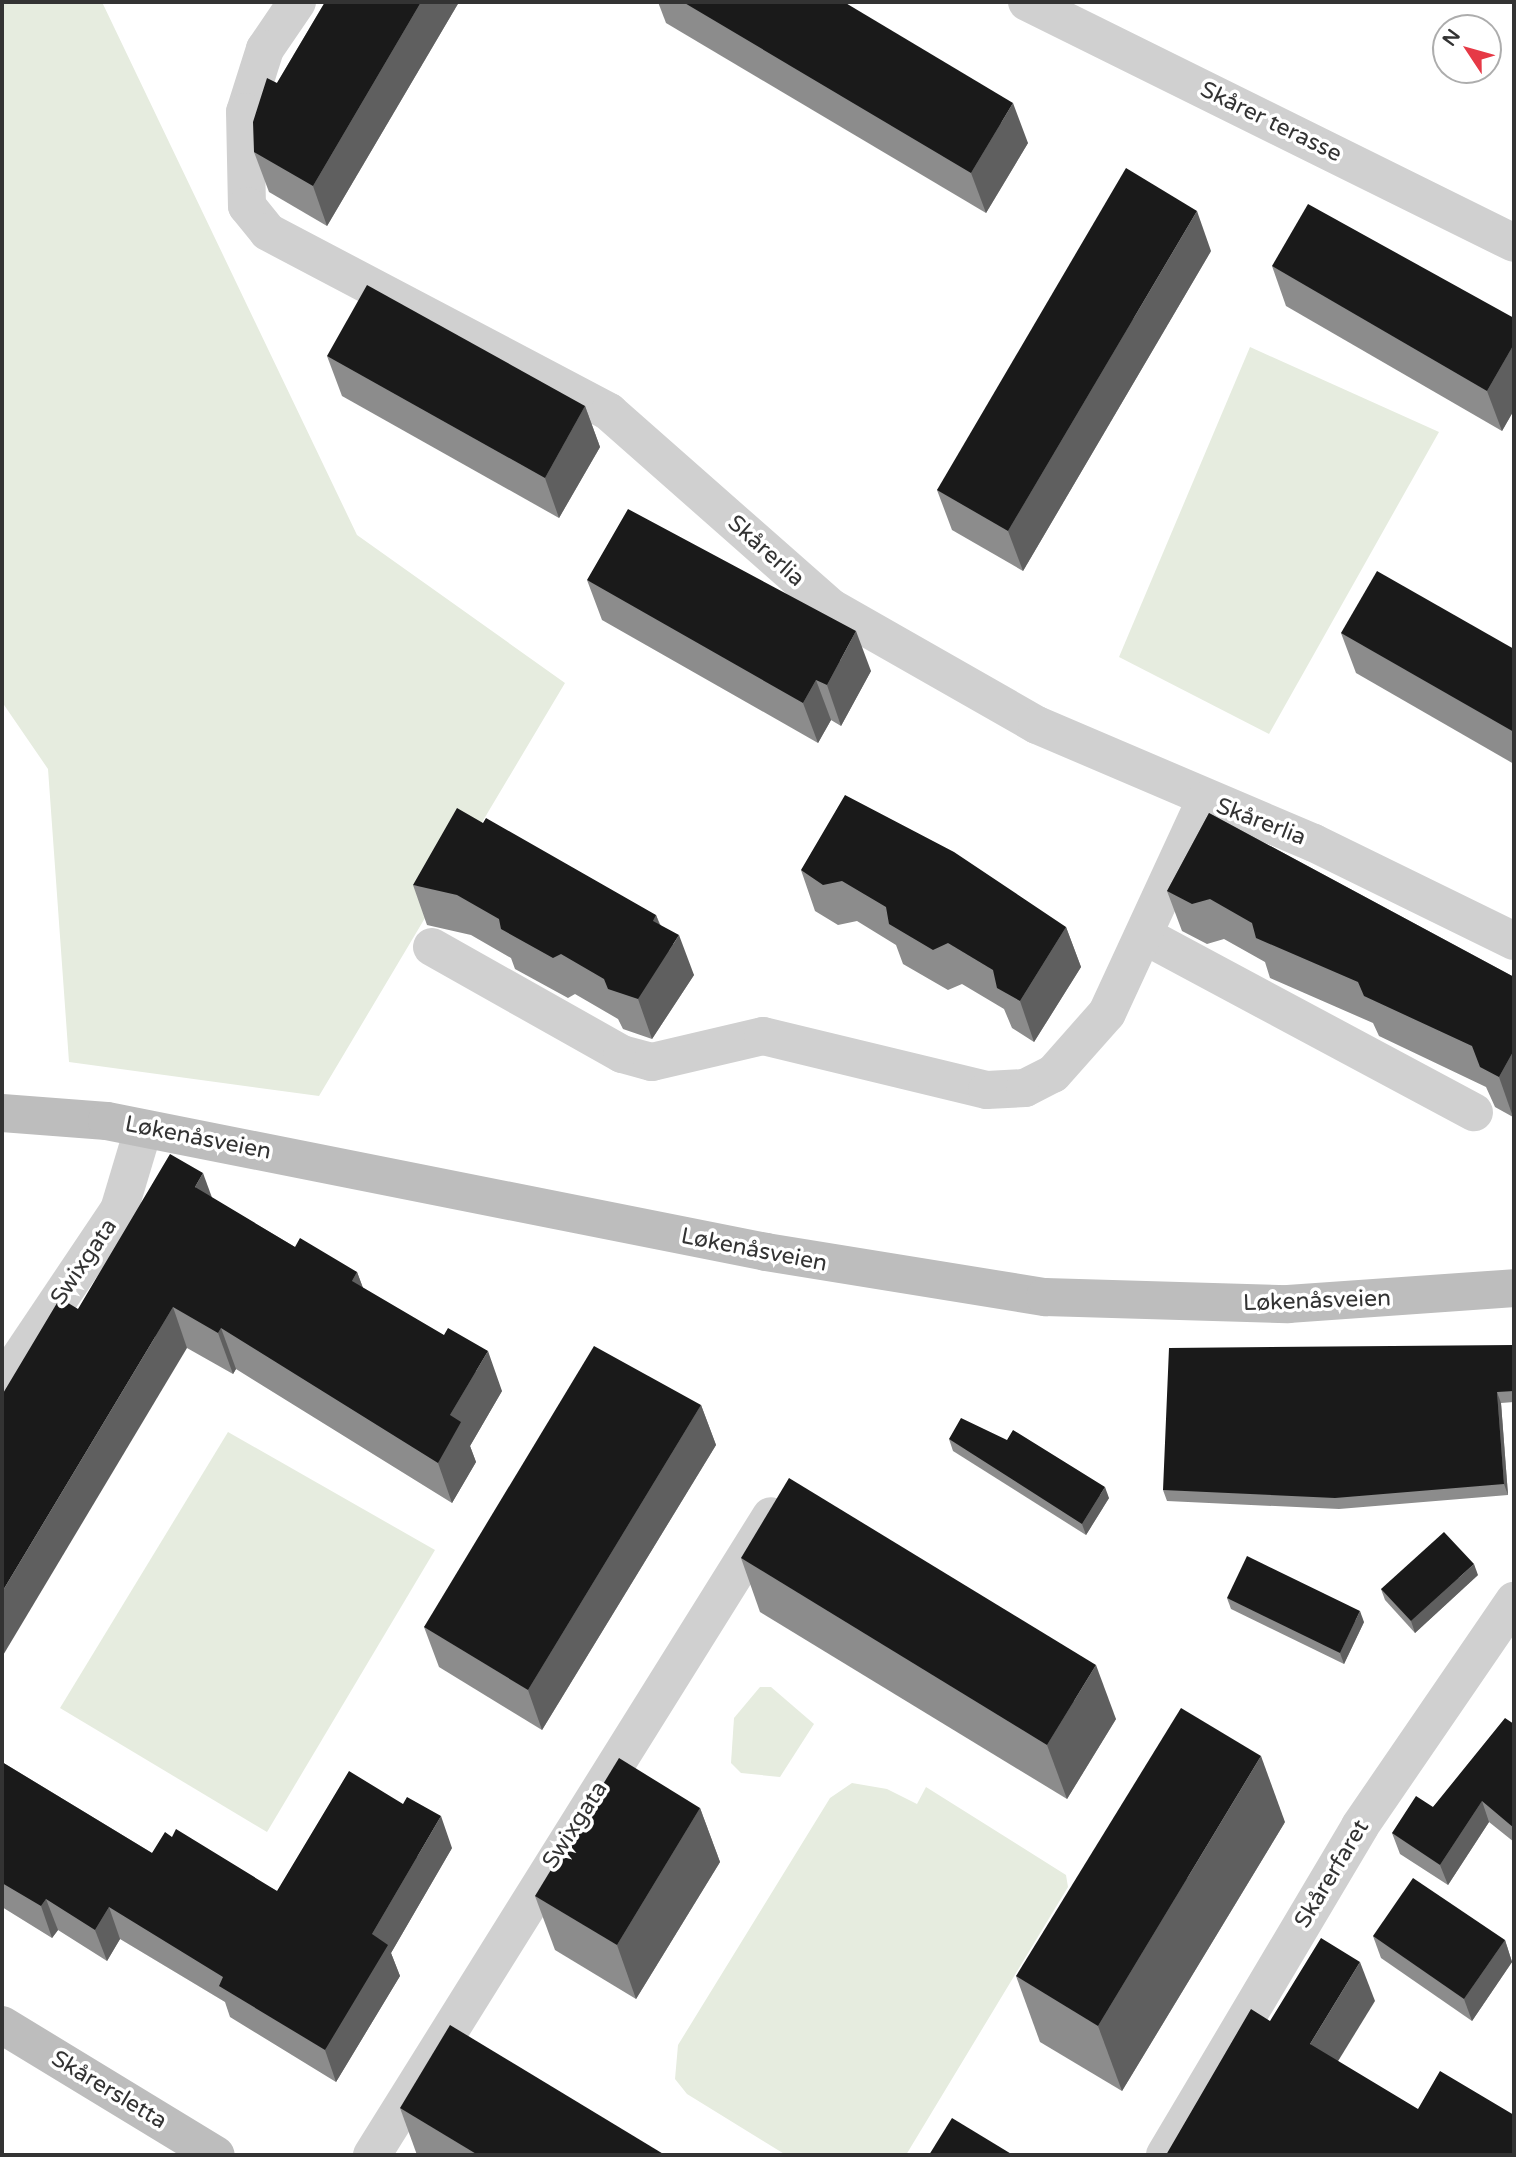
<!DOCTYPE html>
<meta charset="utf-8">
<style>
body{margin:0}
#map{position:relative;width:1516px;height:2157px;overflow:hidden;background:#fff;font-family:"Varela Round",sans-serif}
div>[style]{position:absolute}
[style*='--x']{left:calc(var(--x)*1px);top:calc(var(--y)*1px);width:calc(var(--w)*1px);rotate:calc(var(--a)*1deg)}
.green>*{inset:0;background:#e6ecdf}
.street>*{height:38px;margin:-19px;padding:0 19px;transform-origin:19px;border-radius:19px;background:#d0d0d0}
.secondary>*{height:38px;margin:-19px;padding:0 19px;transform-origin:19px;border-radius:19px;background:#bdbdbd}
.wall>*{inset:0;background:#8c8c8c}
.shaded-wall>*{inset:0;background:#5f5f5f}
.building>*{inset:0;background:#1a1a1a}
span{translate:-50% -50%;white-space:nowrap;text-align:center;line-height:1.15;-webkit-text-stroke:7px #fff;paint-order:stroke}
.street-label{font-size:23px;color:#333}
.frame{position:absolute;inset:0;border:4px solid #333;pointer-events:none}
.north{position:absolute;left:1432px;top:14px;width:70px;height:70px;box-sizing:border-box;background:#fff;border:2px solid #adadad;border-radius:50%;rotate:306deg;font-size:19px;font-weight:700;line-height:28px;text-align:center;color:#333}
.north::after{content:'';display:block;margin:auto;width:24px;height:32px;background:#e63946;clip-path:polygon(50% 0,100% 100%,50% 72%,0 100%)}
</style>
<div id="map">
<div class="green">
<i style="clip-path:polygon(2px 2px,102px 2px,357px 535px,565px 683px,319px 1096px,69px 1062px,48px 769px,2px 702px)"></i>
<i style="clip-path:polygon(1250px 347px,1439px 432px,1269px 734px,1119px 657px)"></i>
<i style="clip-path:polygon(228px 1432px,435px 1550px,267px 1832px,60px 1708px)"></i>
<i style="clip-path:polygon(760px 1687px,771px 1687px,814px 1724px,780px 1777px,741px 1773px,731px 1763px,734px 1718px)"></i>
<i style="clip-path:polygon(852px 1783px,887px 1789px,917px 1804px,926px 1787px,1066px 1875px,1068px 1887px,906px 2155px,786px 2155px,687px 2094px,675px 2079px,678px 2045px,830px 1798px)"></i>
</div>
<div class="street">
<i style="--x:297;--y:2;--w:57;--a:124.2"></i>
<i style="--x:265;--y:49;--w:66;--a:107.6"></i>
<i style="--x:245;--y:112;--w:94;--a:88.8"></i>
<i style="--x:247;--y:206;--w:33;--a:51"></i>
<i style="--x:268;--y:232;--w:386;--a:27.8"></i>
<i style="--x:609;--y:412;--w:295;--a:41.4"></i>
<i style="--x:830;--y:607;--w:238;--a:29.7"></i>
<i style="--x:1037;--y:725;--w:301;--a:23.1"></i>
<i style="--x:1314;--y:843;--w:223;--a:26.1"></i>
<i style="--x:1027;--y:2;--w:543;--a:26.33"></i>
<i style="--x:1147;--y:937;--w:371;--a:28.2"></i>
<i style="--x:432;--y:947;--w:218;--a:29.4"></i>
<i style="--x:622;--y:1054;--w:31;--a:15"></i>
<i style="--x:652;--y:1062;--w:114;--a:-13.2"></i>
<i style="--x:763;--y:1036;--w:230;--a:13.6"></i>
<i style="--x:987;--y:1090;--w:38;--a:-3"></i>
<i style="--x:1025;--y:1088;--w:31;--a:-27"></i>
<i style="--x:1053;--y:1074;--w:81;--a:-48.5"></i>
<i style="--x:1107;--y:1013;--w:234;--a:-65.2"></i>
<i style="--x:2;--y:1384;--w:210;--a:-56.1"></i>
<i style="--x:119;--y:1210;--w:84;--a:-73.3"></i>
<i style="--x:372;--y:2155;--w:753;--a:-58.02"></i>
<i style="--x:1165;--y:2155;--w:382;--a:-59.3"></i>
<i style="--x:1360;--y:1826;--w:273;--a:-55.6"></i>
</div>
<div class="secondary">
<i style="--x:2;--y:1113;--w:105;--a:4.4"></i>
<i style="--x:107;--y:1121;--w:672;--a:11.24"></i>
<i style="--x:766;--y:1252;--w:283;--a:9.2"></i>
<i style="--x:1045;--y:1297;--w:243;--a:1.7"></i>
<i style="--x:1288;--y:1304;--w:227;--a:-4"></i>
<i style="--x:2;--y:2025;--w:250;--a:31.3"></i>
</div>
<div class="wall">
<i style="clip-path:polygon(325px 2px,459px 2px,327px 226px,269px 192px,254px 152px,277px 83px)"></i>
<i style="clip-path:polygon(658px 2px,844px 2px,1028px 143px,986px 213px,666px 23px)"></i>
<i style="clip-path:polygon(1211px 251px,1023px 571px,952px 530px,937px 490px)"></i>
<i style="clip-path:polygon(1272px 266px,1514px 318px,1514px 410px,1502px 431px,1286px 306px)"></i>
<i style="clip-path:polygon(327px 356px,585px 406px,600px 447px,559px 518px,342px 396px)"></i>
<i style="clip-path:polygon(587px 580px,871px 671px,841px 726px,831px 720px,818px 743px,602px 620px)"></i>
<i style="clip-path:polygon(1341px 633px,1514px 649px,1514px 764px,1356px 673px)"></i>
<i style="clip-path:polygon(1209px 813px,1514px 977px,1514px 1115px,1513px 1117px,1495px 1107px,1486px 1087px,1379px 1036px,1373px 1023px,1270px 978px,1265px 962px,1224px 939px,1207px 944px,1182px 931px,1167px 891px)"></i>
<i style="clip-path:polygon(801px 870px,1066px 927px,1081px 967px,1034px 1042px,1012px 1028px,1004px 1009px,962px 984px,948px 990px,903px 964px,896px 945px,857px 921px,838px 925px,815px 911px)"></i>
<i style="clip-path:polygon(413px 885px,656px 915px,660px 924px,694px 975px,652px 1039px,623px 1029px,618px 1019px,575px 994px,568px 998px,515px 969px,511px 958px,471px 935px,427px 925px)"></i>
<i style="clip-path:polygon(212px 1198px,295px 1247px,357px 1272px,363px 1288px,502px 1391px,470px 1446px,476px 1462px,452px 1503px,236px 1369px,233px 1374px,187px 1348px,78px 1309px)"></i>
<i style="clip-path:polygon(1514px 1345px,1514px 1402px,1501px 1403px,1508px 1495px,1339px 1509px,1167px 1501px,1163px 1490px)"></i>
<i style="clip-path:polygon(701px 1405px,716px 1445px,542px 1730px,439px 1667px,424px 1627px)"></i>
<i style="clip-path:polygon(949px 1439px,1109px 1498px,1086px 1535px,953px 1451px)"></i>
<i style="clip-path:polygon(741px 1558px,1116px 1719px,1067px 1799px,760px 1612px)"></i>
<i style="clip-path:polygon(1478px 1575px,1415px 1633px,1385px 1600px,1381px 1589px)"></i>
<i style="clip-path:polygon(1227px 1598px,1364px 1622px,1344px 1664px,1231px 1609px)"></i>
<i style="clip-path:polygon(1514px 1724px,1514px 1842px,1489px 1822px,1448px 1885px,1400px 1854px,1392px 1833px,1433px 1807px)"></i>
<i style="clip-path:polygon(2px 1762px,152px 1853px,172px 1837px,277px 1891px,452px 1848px,391px 1953px,400px 1976px,336px 2082px,230px 2017px,225px 2002px,120px 1939px,107px 1961px,58px 1930px,52px 1938px,2px 1907px)"></i>
<i style="clip-path:polygon(700px 1808px,720px 1862px,636px 1999px,555px 1950px,535px 1896px)"></i>
<i style="clip-path:polygon(1285px 1822px,1122px 2091px,1040px 2042px,1016px 1976px)"></i>
<i style="clip-path:polygon(1373px 1936px,1505px 1940px,1512px 1962px,1472px 2021px,1381px 1958px)"></i>
<i style="clip-path:polygon(400px 2108px,665px 2155px,417px 2155px)"></i>
</div>
<div class="shaded-wall">
<i style="clip-path:polygon(421px 2px,459px 2px,327px 226px,313px 186px)"></i>
<i style="clip-path:polygon(1013px 103px,1028px 143px,986px 213px,971px 173px)"></i>
<i style="clip-path:polygon(1197px 211px,1211px 251px,1023px 571px,1008px 531px)"></i>
<i style="clip-path:polygon(1514px 344px,1514px 410px,1502px 431px,1487px 391px)"></i>
<i style="clip-path:polygon(585px 406px,600px 447px,559px 518px,545px 478px)"></i>
<i style="clip-path:polygon(856px 631px,871px 671px,841px 726px,827px 685px)"></i>
<i style="clip-path:polygon(816px 680px,831px 720px,818px 743px,803px 703px)"></i>
<i style="clip-path:polygon(656px 915px,669px 951px,679px 935px,694px 975px,652px 1039px,638px 999px,653px 921px)"></i>
<i style="clip-path:polygon(1066px 927px,1081px 967px,1034px 1042px,1020px 1001px)"></i>
<i style="clip-path:polygon(1514px 1050px,1514px 1115px,1513px 1117px,1499px 1077px)"></i>
<i style="clip-path:polygon(203px 1173px,218px 1214px,195px 1187px)"></i>
<i style="clip-path:polygon(357px 1272px,372px 1312px,352px 1281px)"></i>
<i style="clip-path:polygon(173px 1307px,187px 1348px,2px 1657px,2px 1592px)"></i>
<i style="clip-path:polygon(221px 1328px,236px 1369px,233px 1374px,218px 1333px)"></i>
<i style="clip-path:polygon(488px 1351px,502px 1391px,470px 1446px,476px 1462px,452px 1503px,438px 1463px,450px 1415px)"></i>
<i style="clip-path:polygon(1497px 1392px,1501px 1403px,1508px 1495px,1504px 1484px)"></i>
<i style="clip-path:polygon(701px 1405px,716px 1445px,542px 1730px,528px 1690px)"></i>
<i style="clip-path:polygon(1105px 1487px,1109px 1498px,1086px 1535px,1082px 1524px)"></i>
<i style="clip-path:polygon(1474px 1564px,1478px 1575px,1415px 1633px,1411px 1621px)"></i>
<i style="clip-path:polygon(1360px 1611px,1364px 1622px,1344px 1664px,1340px 1653px)"></i>
<i style="clip-path:polygon(1096px 1665px,1116px 1719px,1067px 1799px,1047px 1745px)"></i>
<i style="clip-path:polygon(1261px 1756px,1285px 1822px,1122px 2091px,1098px 2026px)"></i>
<i style="clip-path:polygon(1482px 1801px,1489px 1822px,1448px 1885px,1440px 1865px)"></i>
<i style="clip-path:polygon(700px 1808px,720px 1862px,636px 1999px,617px 1945px)"></i>
<i style="clip-path:polygon(441px 1816px,452px 1848px,391px 1953px,400px 1976px,336px 2082px,325px 2050px,372px 1934px)"></i>
<i style="clip-path:polygon(46px 1899px,58px 1930px,52px 1938px,41px 1906px)"></i>
<i style="clip-path:polygon(109px 1907px,120px 1939px,107px 1961px,95px 1930px)"></i>
<i style="clip-path:polygon(1505px 1940px,1512px 1962px,1472px 2021px,1464px 1999px)"></i>
<i style="clip-path:polygon(1360px 1962px,1375px 2001px,1324px 2084px,1310px 2044px)"></i>
</div>
<div class="building">
<i style="clip-path:polygon(325px 2px,421px 2px,313px 186px,254px 152px,253px 122px,267px 78px,277px 83px)"></i>
<i style="clip-path:polygon(683px 2px,844px 2px,1013px 103px,971px 173px)"></i>
<i style="clip-path:polygon(1126px 168px,1197px 211px,1008px 531px,937px 490px)"></i>
<i style="clip-path:polygon(1308px 204px,1514px 318px,1514px 344px,1487px 391px,1272px 266px)"></i>
<i style="clip-path:polygon(367px 285px,585px 406px,545px 478px,327px 356px)"></i>
<i style="clip-path:polygon(628px 509px,856px 631px,827px 685px,816px 680px,803px 703px,587px 580px)"></i>
<i style="clip-path:polygon(1377px 571px,1514px 649px,1514px 732px,1341px 633px)"></i>
<i style="clip-path:polygon(845px 795px,954px 852px,1066px 927px,1020px 1001px,997px 988px,993px 970px,948px 943px,933px 950px,889px 924px,886px 907px,842px 881px,823px 885px,801px 870px)"></i>
<i style="clip-path:polygon(457px 808px,483px 823px,486px 818px,656px 915px,653px 921px,679px 935px,638px 999px,608px 989px,604px 979px,561px 954px,553px 958px,501px 929px,499px 919px,457px 895px,413px 885px)"></i>
<i style="clip-path:polygon(1209px 813px,1514px 977px,1514px 1050px,1499px 1077px,1480px 1067px,1472px 1046px,1364px 996px,1358px 982px,1256px 938px,1252px 923px,1210px 899px,1192px 904px,1167px 891px)"></i>
<i style="clip-path:polygon(170px 1154px,203px 1173px,195px 1187px,295px 1247px,300px 1238px,357px 1272px,352px 1281px,444px 1335px,448px 1328px,488px 1351px,450px 1415px,461px 1422px,438px 1463px,221px 1328px,218px 1333px,173px 1307px,2px 1592px,2px 1395px,60px 1298px,78px 1309px)"></i>
<i style="clip-path:polygon(1514px 1345px,1514px 1391px,1497px 1392px,1504px 1484px,1335px 1498px,1163px 1490px,1169px 1348px)"></i>
<i style="clip-path:polygon(594px 1346px,701px 1405px,528px 1690px,424px 1627px)"></i>
<i style="clip-path:polygon(961px 1418px,1007px 1440px,1013px 1430px,1105px 1487px,1082px 1524px,949px 1439px)"></i>
<i style="clip-path:polygon(789px 1478px,1096px 1665px,1047px 1745px,741px 1558px)"></i>
<i style="clip-path:polygon(1444px 1532px,1474px 1564px,1411px 1621px,1381px 1589px)"></i>
<i style="clip-path:polygon(1247px 1556px,1360px 1611px,1340px 1653px,1227px 1598px)"></i>
<i style="clip-path:polygon(1181px 1708px,1261px 1756px,1098px 2026px,1016px 1976px)"></i>
<i style="clip-path:polygon(1505px 1718px,1514px 1724px,1514px 1828px,1482px 1801px,1440px 1865px,1392px 1833px,1416px 1796px,1433px 1807px)"></i>
<i style="clip-path:polygon(619px 1758px,700px 1808px,617px 1945px,535px 1896px)"></i>
<i style="clip-path:polygon(2px 1762px,152px 1853px,165px 1832px,172px 1837px,176px 1829px,277px 1891px,349px 1771px,403px 1804px,407px 1797px,441px 1816px,372px 1934px,388px 1945px,325px 2050px,219px 1986px,223px 1977px,109px 1907px,95px 1930px,46px 1899px,41px 1906px,2px 1883px)"></i>
<i style="clip-path:polygon(1413px 1878px,1505px 1940px,1464px 1999px,1373px 1936px)"></i>
<i style="clip-path:polygon(1321px 1938px,1360px 1962px,1310px 2044px,1418px 2109px,1440px 2071px,1514px 2115px,1514px 2155px,1166px 2155px,1251px 2009px,1270px 2021px)"></i>
<i style="clip-path:polygon(450px 2025px,665px 2155px,478px 2155px,400px 2108px)"></i>
<i style="clip-path:polygon(952px 2118px,1013px 2155px,929px 2155px)"></i>
</div>
<div class="street-label">
<span style="left:1271px;top:122px;rotate:26deg">Skårer terasse</span>
<span style="left:766px;top:551px;rotate:42deg">Skårerlia</span>
<span style="left:1261px;top:822px;rotate:21deg">Skårerlia</span>
<span style="left:198px;top:1138px;rotate:11deg">Løkenåsveien</span>
<span style="left:754px;top:1250px;rotate:11deg">Løkenåsveien</span>
<span style="left:84px;top:1262px;rotate:-56deg">Swixgata</span>
<span style="left:1317px;top:1301px;rotate:-2deg">Løkenåsveien</span>
<span style="left:575px;top:1825px;rotate:-57deg">Swixgata</span>
<span style="left:1332px;top:1874px;rotate:-59deg">Skårerfaret</span>
<span style="left:109px;top:2090px;rotate:31deg">Skårersletta</span>
</div>
<div class="frame"></div>
<div class="north">N</div>
</div>
